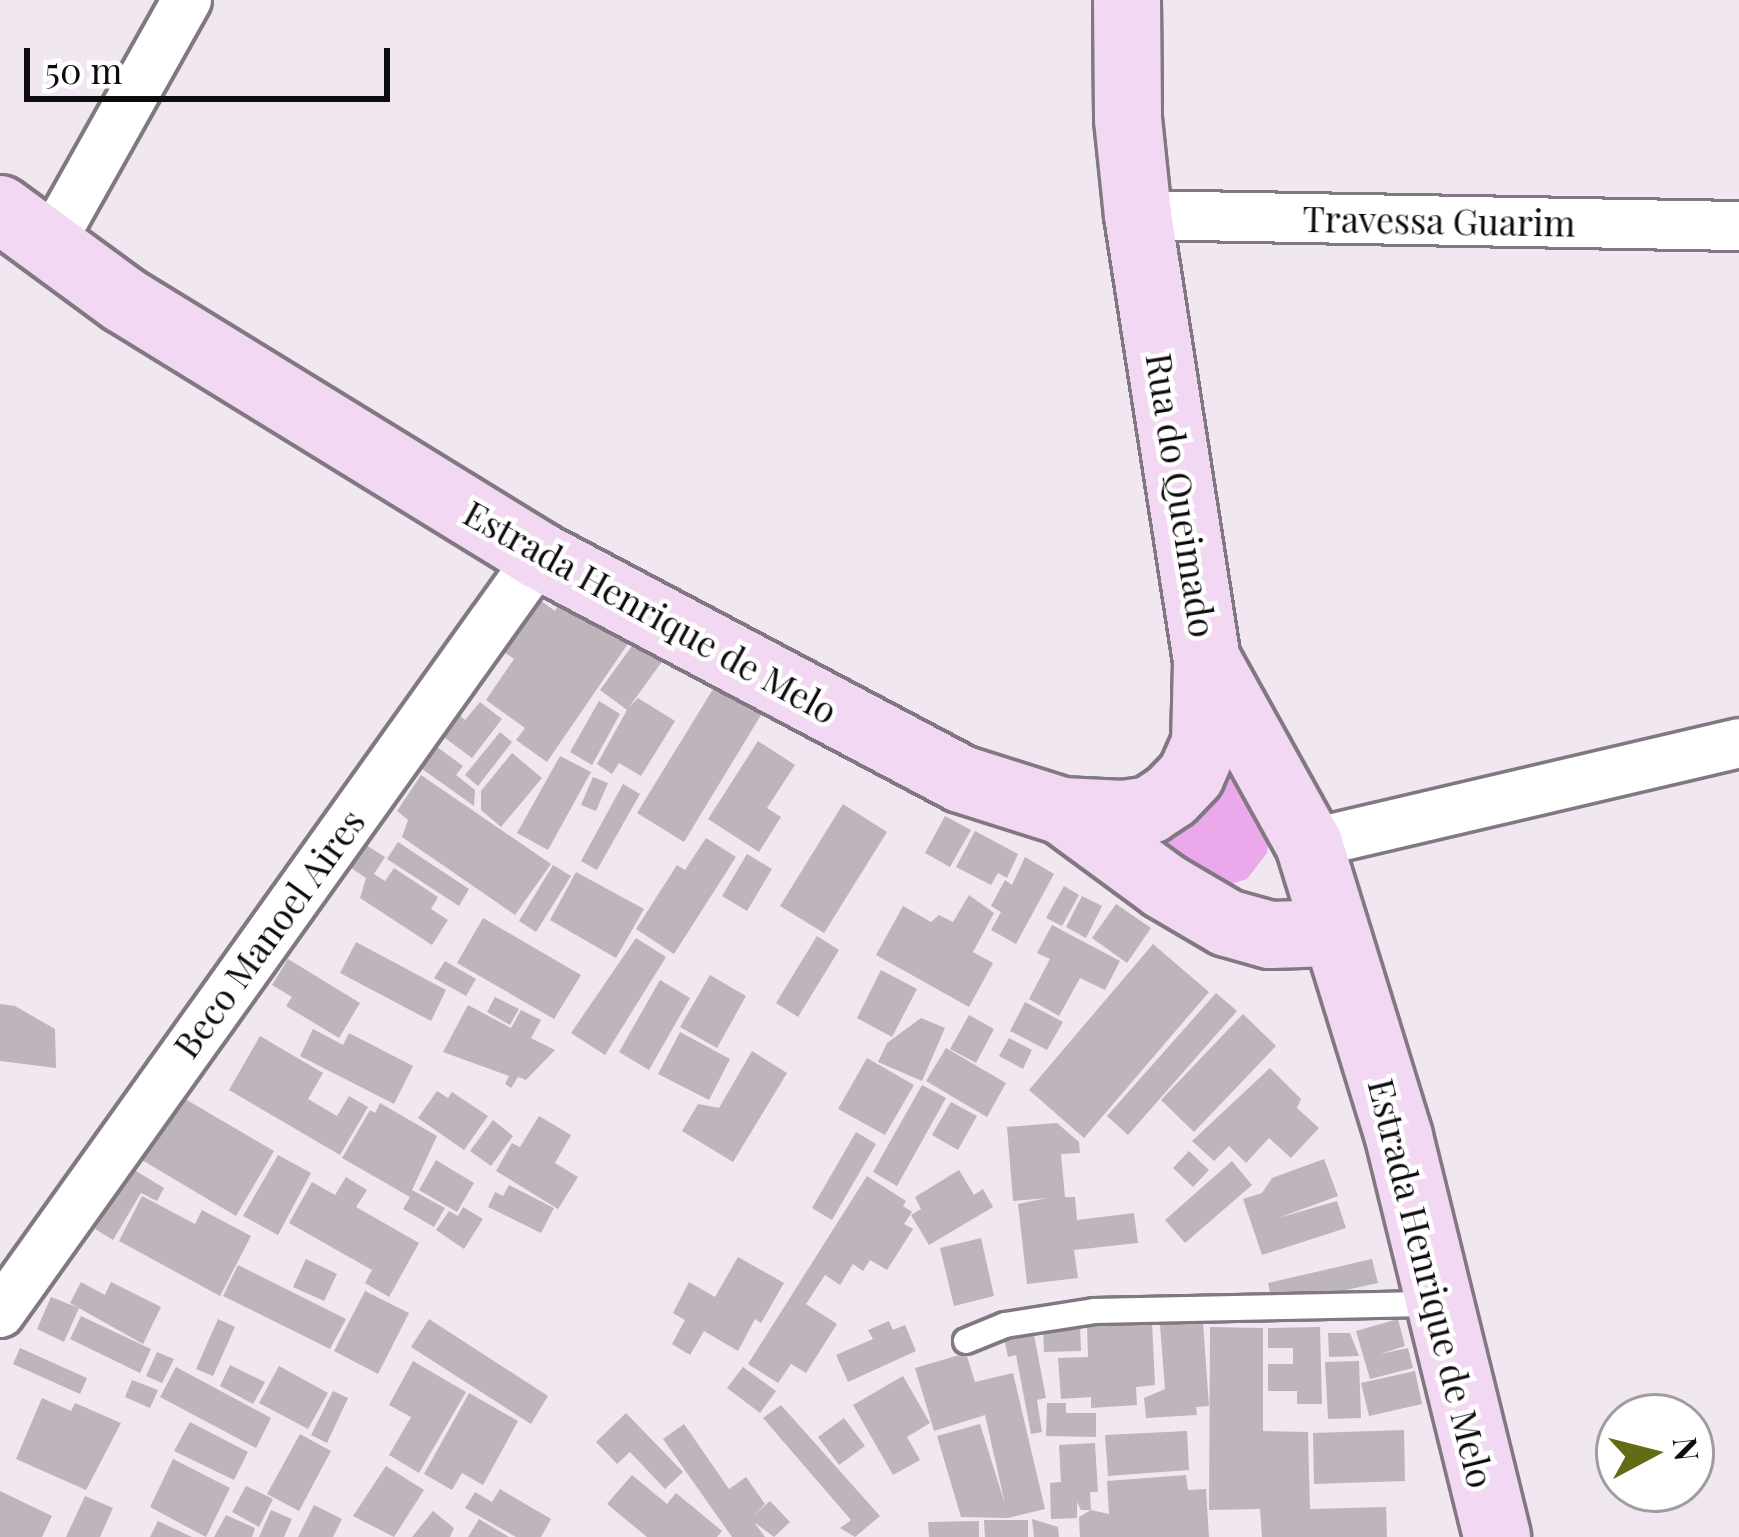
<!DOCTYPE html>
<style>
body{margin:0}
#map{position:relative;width:1739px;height:1537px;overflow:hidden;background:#f1e7f1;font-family:"Playfair Display",serif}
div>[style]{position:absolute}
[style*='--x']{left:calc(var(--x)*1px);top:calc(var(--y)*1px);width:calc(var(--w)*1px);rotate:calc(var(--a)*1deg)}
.green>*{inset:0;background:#eba9eb}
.building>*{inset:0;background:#bdb4bc}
.roads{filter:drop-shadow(3px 0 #817981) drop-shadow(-3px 0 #817981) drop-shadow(0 3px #817981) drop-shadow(0 -3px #817981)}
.lane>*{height:24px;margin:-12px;padding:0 12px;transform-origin:12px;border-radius:12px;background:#fff}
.street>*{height:48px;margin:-24px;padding:0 24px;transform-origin:24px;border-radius:24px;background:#fff}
.secondary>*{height:66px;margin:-33px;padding:0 33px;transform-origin:33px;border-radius:33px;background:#f2d8f2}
span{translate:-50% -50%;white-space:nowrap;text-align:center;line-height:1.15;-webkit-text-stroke:9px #fff;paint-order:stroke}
.street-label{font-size:36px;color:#0e0b0e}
.north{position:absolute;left:1595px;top:1393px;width:120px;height:120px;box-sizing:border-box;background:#fff;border:3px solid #9f9d9f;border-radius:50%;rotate:83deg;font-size:33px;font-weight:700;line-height:48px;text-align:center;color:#0e0b0e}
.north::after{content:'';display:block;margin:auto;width:42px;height:54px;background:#626c14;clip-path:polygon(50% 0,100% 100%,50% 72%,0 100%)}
.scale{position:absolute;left:24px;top:48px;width:366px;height:54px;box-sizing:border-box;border:6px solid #0e0b0e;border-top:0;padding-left:15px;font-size:36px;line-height:42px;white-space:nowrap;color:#0e0b0e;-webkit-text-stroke:9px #fff;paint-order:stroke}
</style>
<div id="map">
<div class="green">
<i style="clip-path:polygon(1242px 743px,1270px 821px,1267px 853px,1247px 879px,1206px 892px,1137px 852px)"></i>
</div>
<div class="building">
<i style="clip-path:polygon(565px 594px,636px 632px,547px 762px,516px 740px,525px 728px,486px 700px,514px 659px,504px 652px,540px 600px,555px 611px)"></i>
<i style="clip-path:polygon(642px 632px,669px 652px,629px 707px,638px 698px,675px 721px,641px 776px,619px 763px,612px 774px,597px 764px,627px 710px,600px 690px)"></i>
<i style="clip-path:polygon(718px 681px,764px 710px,684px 842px,637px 813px)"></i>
<i style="clip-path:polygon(599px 701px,620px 714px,592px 765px,570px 752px)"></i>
<i style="clip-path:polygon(480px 702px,502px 719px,472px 758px,437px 732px,455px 711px,465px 720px)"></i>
<i style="clip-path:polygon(500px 732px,512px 742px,478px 786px,465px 775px)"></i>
<i style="clip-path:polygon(758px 741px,795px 765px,767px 808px,781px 817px,759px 852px,708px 819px)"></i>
<i style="clip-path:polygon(433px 744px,463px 766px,456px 775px,475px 790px,474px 806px,418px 766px)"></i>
<i style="clip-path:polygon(512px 753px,542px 778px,501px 827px,481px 810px,481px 791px)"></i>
<i style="clip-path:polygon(560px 756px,591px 772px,548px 850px,517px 833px)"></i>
<i style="clip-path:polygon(421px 775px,551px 864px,515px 915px,402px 837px,408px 820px,397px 811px)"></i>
<i style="clip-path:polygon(593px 777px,608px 783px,596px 811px,581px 805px)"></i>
<i style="clip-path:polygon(623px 784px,640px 794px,597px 870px,581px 861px)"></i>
<i style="clip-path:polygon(843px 804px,887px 832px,824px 933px,780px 906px)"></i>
<i style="clip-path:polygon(945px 816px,971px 830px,950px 867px,925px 853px)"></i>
<i style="clip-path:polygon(975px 831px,1018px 854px,1007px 878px,998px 873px,991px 885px,956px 867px)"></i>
<i style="clip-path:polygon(706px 838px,736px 857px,674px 954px,636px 929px,677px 865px,685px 870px)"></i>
<i style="clip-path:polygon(398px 842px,469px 889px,459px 906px,387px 859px)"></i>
<i style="clip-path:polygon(366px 845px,385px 857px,374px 874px,385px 881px,394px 868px,438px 897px,431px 909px,448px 920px,432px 945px,360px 898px,366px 878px,351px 868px)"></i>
<i style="clip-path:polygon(747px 854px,772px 869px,747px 911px,722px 896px)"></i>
<i style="clip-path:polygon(1025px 857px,1054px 874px,1016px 944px,991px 930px,1001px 912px,991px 906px,1005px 880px,1012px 885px)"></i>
<i style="clip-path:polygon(553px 865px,571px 876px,536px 932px,519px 921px)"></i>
<i style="clip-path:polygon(576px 872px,644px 909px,616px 958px,550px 920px)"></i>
<i style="clip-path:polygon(1064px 886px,1079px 895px,1062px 926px,1046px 918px)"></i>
<i style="clip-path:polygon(969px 895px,994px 913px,973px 952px,993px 963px,969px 1007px,876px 955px,903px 906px,931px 922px,939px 915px,953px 922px)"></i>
<i style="clip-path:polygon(1082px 896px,1102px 906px,1086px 938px,1066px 927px)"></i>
<i style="clip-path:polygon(1116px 904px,1151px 928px,1127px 963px,1092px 938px)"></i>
<i style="clip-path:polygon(483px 918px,581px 975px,554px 1019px,457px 963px)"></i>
<i style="clip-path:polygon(1052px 925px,1120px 961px,1105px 990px,1080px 978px,1059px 1016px,1029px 999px,1050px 959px,1037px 953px)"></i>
<i style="clip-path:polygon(817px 936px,839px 950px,798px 1017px,776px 1003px)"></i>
<i style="clip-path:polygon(636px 938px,666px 957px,605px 1055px,571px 1033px)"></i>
<i style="clip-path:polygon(356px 942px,446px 990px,431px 1021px,340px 973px)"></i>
<i style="clip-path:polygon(1153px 944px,1209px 992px,1084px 1138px,1029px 1090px)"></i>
<i style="clip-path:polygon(288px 959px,360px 1003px,339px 1038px,286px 1006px,292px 997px,272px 985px)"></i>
<i style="clip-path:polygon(445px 961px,476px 979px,466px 996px,434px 978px)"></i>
<i style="clip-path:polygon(881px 970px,917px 989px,892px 1037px,857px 1018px)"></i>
<i style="clip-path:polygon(710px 975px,746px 996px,717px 1048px,680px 1027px)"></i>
<i style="clip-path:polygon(660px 980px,690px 998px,649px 1070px,619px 1052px)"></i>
<i style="clip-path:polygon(1216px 993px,1237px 1011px,1128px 1135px,1107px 1116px)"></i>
<i style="clip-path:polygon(495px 997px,519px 1009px,510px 1025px,487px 1012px)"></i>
<i style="clip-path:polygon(1025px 1002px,1063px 1022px,1047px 1050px,1010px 1031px)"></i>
<i style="clip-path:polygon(0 1004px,15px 1006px,55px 1029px,56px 1068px,0 1061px)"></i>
<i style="clip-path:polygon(468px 1005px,511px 1028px,521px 1010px,541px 1020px,531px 1038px,555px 1050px,526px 1080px,518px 1077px,511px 1088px,505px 1084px,509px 1076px,443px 1052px)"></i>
<i style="clip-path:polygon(1243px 1014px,1276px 1046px,1194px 1132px,1161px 1100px)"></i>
<i style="clip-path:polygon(969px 1015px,994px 1029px,976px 1063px,950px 1049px)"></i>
<i style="clip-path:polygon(921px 1018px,945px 1028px,922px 1081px,878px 1062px,887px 1043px)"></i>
<i style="clip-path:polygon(313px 1029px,343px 1045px,349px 1033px,413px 1066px,394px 1104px,300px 1056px)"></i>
<i style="clip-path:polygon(680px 1032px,730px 1059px,709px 1100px,658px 1074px)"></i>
<i style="clip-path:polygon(260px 1036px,323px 1073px,308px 1099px,337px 1116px,349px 1096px,368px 1107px,340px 1155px,229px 1090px)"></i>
<i style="clip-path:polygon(1009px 1038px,1032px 1050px,1023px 1069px,999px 1056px)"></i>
<i style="clip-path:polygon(946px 1048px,1006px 1083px,987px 1117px,926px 1081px)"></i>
<i style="clip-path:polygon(752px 1051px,787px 1073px,733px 1162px,682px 1131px,698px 1104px,719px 1108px)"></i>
<i style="clip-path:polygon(867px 1058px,914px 1085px,885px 1135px,838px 1109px)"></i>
<i style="clip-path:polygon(1270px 1068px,1301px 1099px,1297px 1108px,1319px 1128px,1291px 1158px,1269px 1138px,1246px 1163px,1229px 1146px,1214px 1161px,1192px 1141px)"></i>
<i style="clip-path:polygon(922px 1085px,946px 1098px,897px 1186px,873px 1172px)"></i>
<i style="clip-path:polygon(437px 1091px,448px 1098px,452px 1092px,488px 1116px,464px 1150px,418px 1118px)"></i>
<i style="clip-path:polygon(180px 1096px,274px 1151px,236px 1216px,142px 1160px)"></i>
<i style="clip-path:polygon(951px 1102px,977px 1116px,958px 1150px,932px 1135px)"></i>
<i style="clip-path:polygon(380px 1103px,437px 1136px,412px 1190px,445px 1208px,434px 1227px,403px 1209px,410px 1197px,342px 1158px,370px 1110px,375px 1113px)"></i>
<i style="clip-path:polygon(539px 1116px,571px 1135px,555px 1163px,578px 1177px,558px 1209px,496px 1171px,512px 1143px,520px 1147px)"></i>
<i style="clip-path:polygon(493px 1120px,513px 1136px,491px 1166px,470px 1151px)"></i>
<i style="clip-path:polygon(1057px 1123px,1079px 1142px,1080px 1153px,1061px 1154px,1065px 1197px,1075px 1197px,1077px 1220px,1134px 1213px,1138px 1243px,1074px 1250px,1078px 1278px,1027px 1284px,1018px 1204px,1047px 1198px,1013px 1201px,1007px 1127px)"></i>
<i style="clip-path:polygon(856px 1132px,876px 1144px,832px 1220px,812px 1208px)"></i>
<i style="clip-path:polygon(1189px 1151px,1209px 1170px,1193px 1187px,1173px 1168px)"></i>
<i style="clip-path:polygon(278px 1155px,311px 1173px,278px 1235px,243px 1216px)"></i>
<i style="clip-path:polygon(1324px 1159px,1338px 1196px,1278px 1218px,1337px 1201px,1346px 1228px,1262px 1255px,1243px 1199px,1262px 1193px,1272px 1178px)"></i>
<i style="clip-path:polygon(436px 1160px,474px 1183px,457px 1212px,419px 1190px)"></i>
<i style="clip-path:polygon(1232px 1161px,1252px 1185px,1185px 1243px,1165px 1220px)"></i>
<i style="clip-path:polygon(131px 1168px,164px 1188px,157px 1201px,141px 1193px,113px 1240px,95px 1229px)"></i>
<i style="clip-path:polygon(959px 1170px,974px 1195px,983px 1189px,993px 1207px,929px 1245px,911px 1215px,921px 1209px,915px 1197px)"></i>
<i style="clip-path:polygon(867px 1176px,906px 1201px,903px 1206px,912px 1212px,904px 1224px,913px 1229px,887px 1270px,870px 1260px,863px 1271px,853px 1264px,840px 1285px,825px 1275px,806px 1304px,837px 1324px,806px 1373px,791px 1364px,778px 1383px,748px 1364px)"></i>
<i style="clip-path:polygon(346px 1177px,367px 1190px,356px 1207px,419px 1243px,389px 1297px,365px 1283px,372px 1270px,289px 1223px,312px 1182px,335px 1195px)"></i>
<i style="clip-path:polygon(509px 1185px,554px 1208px,541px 1233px,488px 1207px,495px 1192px,503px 1196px)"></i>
<i style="clip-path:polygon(142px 1196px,195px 1224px,202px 1210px,251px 1236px,220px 1296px,119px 1241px)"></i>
<i style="clip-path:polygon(463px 1207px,483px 1219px,464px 1249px,436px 1230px,449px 1211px,458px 1216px)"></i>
<i style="clip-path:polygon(981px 1238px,994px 1296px,954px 1306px,940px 1248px)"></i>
<i style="clip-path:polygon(738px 1257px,784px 1283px,761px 1323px,755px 1319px,738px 1351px,704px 1331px,690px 1355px,672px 1344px,685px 1320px,673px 1313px,689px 1282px,715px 1297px)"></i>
<i style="clip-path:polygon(306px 1259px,337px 1274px,324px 1301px,293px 1287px)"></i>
<i style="clip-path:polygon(1372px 1259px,1378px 1283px,1273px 1306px,1268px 1283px)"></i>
<i style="clip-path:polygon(238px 1265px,346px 1319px,330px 1349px,223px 1296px)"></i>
<i style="clip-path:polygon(81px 1282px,105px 1295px,111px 1282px,161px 1307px,143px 1344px,70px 1303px)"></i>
<i style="clip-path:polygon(365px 1291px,409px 1313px,378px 1374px,334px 1351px)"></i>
<i style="clip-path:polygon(51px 1297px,79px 1308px,64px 1342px,37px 1329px)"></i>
<i style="clip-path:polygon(81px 1316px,151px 1349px,140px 1373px,70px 1339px)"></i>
<i style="clip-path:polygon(218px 1319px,235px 1327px,213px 1376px,196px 1369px)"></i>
<i style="clip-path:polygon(429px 1319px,548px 1396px,531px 1424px,411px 1347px)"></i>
<i style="clip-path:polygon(1398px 1319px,1405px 1346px,1380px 1354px,1408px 1348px,1413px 1368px,1370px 1379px,1356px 1331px)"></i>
<i style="clip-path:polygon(889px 1321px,893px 1330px,905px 1325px,916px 1351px,848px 1382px,836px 1355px,873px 1339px,868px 1330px)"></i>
<i style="clip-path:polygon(1152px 1321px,1155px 1385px,1136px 1387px,1137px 1405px,1091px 1408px,1091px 1397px,1061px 1399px,1058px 1358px,1088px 1357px,1087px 1325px)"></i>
<i style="clip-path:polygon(1203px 1322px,1209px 1406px,1196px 1407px,1197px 1415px,1146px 1418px,1144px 1398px,1165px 1389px,1160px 1325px)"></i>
<i style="clip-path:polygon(1032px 1324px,1046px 1398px,1037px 1400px,1042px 1432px,1031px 1434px,1016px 1355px,1008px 1357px,1004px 1337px)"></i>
<i style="clip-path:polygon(1080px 1325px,1081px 1351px,1044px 1352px,1043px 1327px)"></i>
<i style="clip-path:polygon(1210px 1327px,1263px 1328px,1263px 1431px,1308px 1432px,1310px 1509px,1386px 1507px,1387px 1537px,1262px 1537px,1260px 1509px,1209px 1510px)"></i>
<i style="clip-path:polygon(1320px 1327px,1322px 1404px,1297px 1404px,1297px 1391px,1268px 1391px,1268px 1364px,1293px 1364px,1293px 1348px,1268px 1348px,1268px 1328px)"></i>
<i style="clip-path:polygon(1328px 1333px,1350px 1333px,1359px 1356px,1329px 1357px)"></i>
<i style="clip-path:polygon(20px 1348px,87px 1378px,80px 1394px,13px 1364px)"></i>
<i style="clip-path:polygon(157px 1352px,174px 1359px,162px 1383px,146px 1376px)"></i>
<i style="clip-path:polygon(966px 1353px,975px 1382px,1013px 1373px,1045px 1509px,1008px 1518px,961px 1517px,937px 1436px,980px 1424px,1005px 1504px,985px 1415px,934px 1431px,915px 1368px)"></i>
<i style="clip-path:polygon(413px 1361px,466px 1392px,419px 1473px,389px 1455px,411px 1417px,389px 1405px)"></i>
<i style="clip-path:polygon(1359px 1361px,1361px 1418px,1328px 1419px,1325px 1362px)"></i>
<i style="clip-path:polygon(230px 1365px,265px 1382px,253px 1404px,220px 1386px)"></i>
<i style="clip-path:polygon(279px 1366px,328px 1393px,308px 1429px,259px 1403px)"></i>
<i style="clip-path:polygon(176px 1367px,271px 1418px,256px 1448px,160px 1397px)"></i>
<i style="clip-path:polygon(743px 1367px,776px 1391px,760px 1413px,727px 1388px)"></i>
<i style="clip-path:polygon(1415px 1371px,1422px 1404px,1369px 1416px,1361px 1383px)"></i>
<i style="clip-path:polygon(903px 1376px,930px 1423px,907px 1437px,920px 1460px,893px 1475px,853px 1405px)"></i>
<i style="clip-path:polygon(132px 1380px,158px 1390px,150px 1408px,125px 1397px)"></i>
<i style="clip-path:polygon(333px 1391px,348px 1398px,327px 1443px,311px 1435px)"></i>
<i style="clip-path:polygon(469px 1393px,518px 1421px,483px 1485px,462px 1473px,452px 1490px,424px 1474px)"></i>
<i style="clip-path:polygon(42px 1398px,71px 1411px,75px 1403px,121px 1423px,86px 1490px,16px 1459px)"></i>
<i style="clip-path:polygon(1047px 1403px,1066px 1403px,1066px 1413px,1096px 1413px,1096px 1437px,1046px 1436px)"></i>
<i style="clip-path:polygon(781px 1405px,880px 1516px,855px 1537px,840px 1528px,851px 1520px,763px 1418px)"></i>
<i style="clip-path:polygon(626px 1413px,683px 1472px,665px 1489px,630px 1452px,617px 1464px,596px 1442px)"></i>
<i style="clip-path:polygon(844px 1418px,865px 1446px,839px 1465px,818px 1437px)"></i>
<i style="clip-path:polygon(190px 1422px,248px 1452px,234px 1480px,174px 1451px)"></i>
<i style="clip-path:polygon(684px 1424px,729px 1489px,746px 1477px,765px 1504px,751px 1518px,770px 1501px,790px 1522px,774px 1537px,754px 1522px,765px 1537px,732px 1537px,663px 1439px)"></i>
<i style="clip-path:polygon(1404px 1430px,1405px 1481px,1314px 1484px,1313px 1433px)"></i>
<i style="clip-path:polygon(1187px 1431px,1189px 1470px,1108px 1476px,1105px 1435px)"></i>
<i style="clip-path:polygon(300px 1434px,331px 1451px,299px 1511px,267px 1494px)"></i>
<i style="clip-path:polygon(1095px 1443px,1098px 1492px,1090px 1492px,1091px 1510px,1081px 1510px,1077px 1502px,1077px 1518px,1051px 1519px,1050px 1483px,1061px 1482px,1059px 1445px)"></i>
<i style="clip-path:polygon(173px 1459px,230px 1488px,206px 1537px,150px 1507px)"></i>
<i style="clip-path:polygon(386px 1466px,424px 1490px,394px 1537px,353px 1516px)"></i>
<i style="clip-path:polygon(632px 1475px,667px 1504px,676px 1493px,722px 1531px,717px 1537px,647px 1537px,607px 1504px)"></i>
<i style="clip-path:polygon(1186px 1475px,1188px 1490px,1206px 1489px,1209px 1537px,1080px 1537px,1079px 1517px,1091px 1510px,1109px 1514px,1107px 1481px)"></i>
<i style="clip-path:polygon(246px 1486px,273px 1499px,259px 1527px,232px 1512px)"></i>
<i style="clip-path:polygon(500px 1489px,551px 1519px,541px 1537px,516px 1537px,465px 1508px,475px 1492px,492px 1502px)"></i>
<i style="clip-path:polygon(0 1491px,52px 1516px,42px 1537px,0 1537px)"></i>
<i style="clip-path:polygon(85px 1496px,113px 1508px,100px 1537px,66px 1537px)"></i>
<i style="clip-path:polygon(314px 1505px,342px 1519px,333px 1537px,298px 1537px)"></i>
<i style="clip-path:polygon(271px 1510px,292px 1519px,284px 1537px,259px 1537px)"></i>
<i style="clip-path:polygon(433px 1511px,454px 1528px,450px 1537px,412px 1537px)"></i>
<i style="clip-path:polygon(226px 1515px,255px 1528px,252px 1537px,214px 1537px)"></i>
<i style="clip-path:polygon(479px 1519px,509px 1537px,468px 1537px)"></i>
<i style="clip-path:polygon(1032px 1519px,1058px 1527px,1059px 1537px,1034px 1537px)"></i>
<i style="clip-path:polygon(984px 1520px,1028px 1520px,1028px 1537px,985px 1537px)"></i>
<i style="clip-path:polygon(158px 1521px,192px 1537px,150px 1537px)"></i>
<i style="clip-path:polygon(979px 1521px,979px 1537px,929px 1537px,928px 1522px)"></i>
</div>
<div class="roads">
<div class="lane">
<i style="--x:966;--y:1341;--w:42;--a:-22.3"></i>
<i style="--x:1005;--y:1325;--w:90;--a:-8.9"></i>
<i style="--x:1094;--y:1311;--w:342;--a:-1.2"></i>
</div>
<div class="street">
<i style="--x:1138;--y:215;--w:601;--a:1.05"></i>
<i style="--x:50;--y:244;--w:280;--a:-60.7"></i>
<i style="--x:1309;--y:844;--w:442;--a:-13.2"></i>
<i style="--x:0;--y:1313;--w:930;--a:-54.5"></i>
</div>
<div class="secondary">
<i style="--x:1127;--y:0;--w:119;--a:89.5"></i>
<i style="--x:1128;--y:119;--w:97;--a:84.1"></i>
<i style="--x:1138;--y:215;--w:450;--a:81.2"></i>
<i style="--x:1207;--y:660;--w:210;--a:61"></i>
<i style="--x:1309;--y:844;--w:307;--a:72.9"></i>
<i style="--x:1399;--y:1137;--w:412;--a:76.2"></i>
<i style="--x:0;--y:209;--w:154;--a:36.3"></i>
<i style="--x:124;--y:300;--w:488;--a:31.6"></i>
<i style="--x:540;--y:556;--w:476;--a:27.9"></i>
<i style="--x:961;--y:779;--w:106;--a:17.6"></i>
<i style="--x:1062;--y:811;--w:127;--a:36.3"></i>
<i style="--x:1164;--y:886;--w:73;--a:30.4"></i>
<i style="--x:1227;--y:923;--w:45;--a:15.6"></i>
<i style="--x:1270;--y:935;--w:63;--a:-1.8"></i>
<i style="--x:1062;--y:811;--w:61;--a:2.8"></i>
<i style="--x:1123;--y:814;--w:27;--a:-8"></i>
<i style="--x:1150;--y:810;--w:25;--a:-34"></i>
<i style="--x:1171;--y:796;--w:29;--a:-46"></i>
<i style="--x:1191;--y:775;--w:34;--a:-66"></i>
<i style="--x:1205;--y:744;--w:84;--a:-88.6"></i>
</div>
</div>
<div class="street-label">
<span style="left:1439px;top:220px;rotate:1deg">Travessa Guarim</span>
<span style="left:1182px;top:495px;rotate:81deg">Rua do Queimado</span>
<span style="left:651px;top:611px;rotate:29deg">Estrada Henrique de Melo</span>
<span style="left:268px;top:933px;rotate:-54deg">Beco Manoel Aires</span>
<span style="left:1432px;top:1283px;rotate:76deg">Estrada Henrique de Melo</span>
</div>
<div class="north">N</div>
<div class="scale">50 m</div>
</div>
